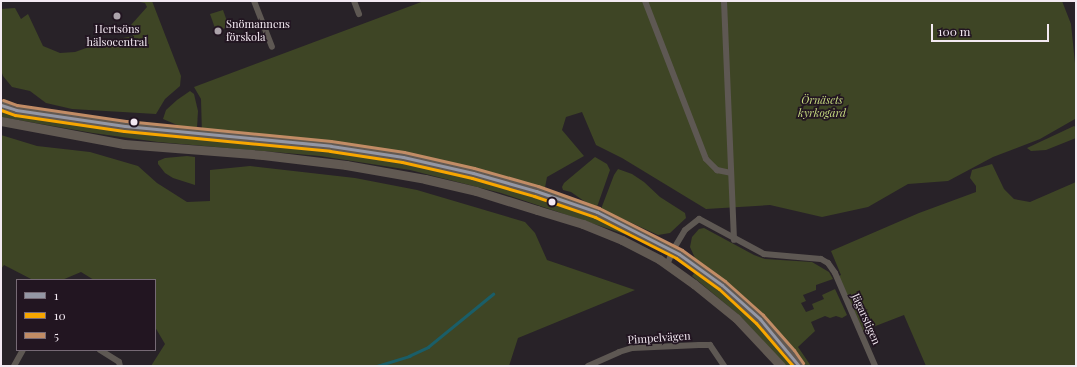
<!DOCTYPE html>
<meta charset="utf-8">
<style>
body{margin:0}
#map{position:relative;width:1077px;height:367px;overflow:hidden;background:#282228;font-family:"Playfair Display",serif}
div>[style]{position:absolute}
.green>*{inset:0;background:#3e4525}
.stream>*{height:2.5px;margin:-1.25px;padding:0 1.25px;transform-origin:1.25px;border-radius:1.25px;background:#1a5e68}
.street>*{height:6px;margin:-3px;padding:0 3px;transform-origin:3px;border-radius:3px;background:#5e5853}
.secondary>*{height:9px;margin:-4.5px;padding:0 4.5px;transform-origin:4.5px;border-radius:4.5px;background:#615952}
.bus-1>*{height:3px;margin:-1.5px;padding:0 1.5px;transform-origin:1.5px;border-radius:1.5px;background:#9497a4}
.bus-2>*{height:3px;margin:-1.5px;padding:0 1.5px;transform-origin:1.5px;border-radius:1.5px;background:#f7a600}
.bus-3>*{height:3px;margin:-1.5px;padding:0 1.5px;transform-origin:1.5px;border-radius:1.5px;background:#c18c65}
.dots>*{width:11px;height:11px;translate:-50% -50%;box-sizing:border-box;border:2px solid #221521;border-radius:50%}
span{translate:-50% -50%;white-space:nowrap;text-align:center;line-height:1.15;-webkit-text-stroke:3.5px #221521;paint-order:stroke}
.poi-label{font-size:11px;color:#f3e9f2}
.left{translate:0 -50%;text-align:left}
.park-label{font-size:11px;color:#c7dc80;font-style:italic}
.street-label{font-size:11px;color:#f3e9f2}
.frame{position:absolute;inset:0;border:2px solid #f3e9f2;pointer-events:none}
.legend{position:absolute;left:16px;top:279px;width:140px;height:72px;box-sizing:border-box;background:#221521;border:1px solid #766a75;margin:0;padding:5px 7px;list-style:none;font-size:12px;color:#f3e9f2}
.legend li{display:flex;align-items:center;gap:8px;height:20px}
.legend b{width:20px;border:1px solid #766a75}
.scale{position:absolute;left:931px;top:24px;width:118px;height:18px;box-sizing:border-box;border:2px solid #f3e9f2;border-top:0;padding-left:5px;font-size:12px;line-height:14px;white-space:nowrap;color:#f3e9f2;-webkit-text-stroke:3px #221521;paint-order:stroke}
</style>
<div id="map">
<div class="green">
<i style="clip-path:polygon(135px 1px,152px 1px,181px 76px,180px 86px,165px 99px,156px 114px,72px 109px,46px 103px,30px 91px,12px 87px,3px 76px,1px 70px,1px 9px,15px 8px,21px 19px,28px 14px,43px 46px,60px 53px,75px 52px,103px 42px,133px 36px,131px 25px,147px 7px,145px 3px)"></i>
<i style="clip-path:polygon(424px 1px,1062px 1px,1071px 24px,1076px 73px,1075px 119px,1040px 139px,993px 157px,948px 181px,908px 184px,868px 207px,822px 217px,770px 205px,706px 209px,622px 158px,596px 145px,582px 112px,566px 117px,562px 130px,584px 156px,547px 177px,544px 193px,394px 156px,202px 135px,201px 99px,194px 87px)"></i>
<i style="clip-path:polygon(223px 10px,229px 27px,216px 31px,210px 14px)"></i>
<i style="clip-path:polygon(190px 91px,194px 94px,198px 111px,197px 128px,182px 127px,163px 119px,166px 110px,177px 100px)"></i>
<i style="clip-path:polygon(1px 108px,29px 117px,116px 130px,178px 138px,264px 144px,320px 149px,412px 164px,503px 187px,551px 202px,630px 232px,630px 236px,501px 193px,410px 170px,320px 156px,158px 142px,93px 133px,1px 117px)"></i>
<i style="clip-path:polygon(1074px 126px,1076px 127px,1076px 138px,1046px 150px,1031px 151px,1027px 148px)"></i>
<i style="clip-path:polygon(1px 135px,37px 146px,90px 152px,138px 166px,157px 183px,187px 202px,210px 201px,210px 170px,250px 166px,355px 178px,417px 190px,525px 222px,535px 233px,547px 260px,635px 290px,518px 338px,509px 366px,151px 366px,165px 344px,155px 327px,155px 280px,94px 280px,81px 272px,62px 280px,33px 280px,4px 265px,1px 269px)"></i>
<i style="clip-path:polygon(187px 156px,195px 157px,195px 185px,173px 178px,165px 173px,158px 164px,158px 161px,165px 158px)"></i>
<i style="clip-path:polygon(595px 157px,607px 164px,610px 170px,597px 207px,584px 201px,571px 192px,563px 190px,562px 187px,564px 183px)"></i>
<i style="clip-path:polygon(992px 164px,1004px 189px,1014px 199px,1030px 202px,1076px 182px,1076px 366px,926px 366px,904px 315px,860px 332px,837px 277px,841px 275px,831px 251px,919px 213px,976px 192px,976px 186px,970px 178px,972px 170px)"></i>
<i style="clip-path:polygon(618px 169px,632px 174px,644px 182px,660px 197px,685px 213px,686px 218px,670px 233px,658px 235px,601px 209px,614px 175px)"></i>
<i style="clip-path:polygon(704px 228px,754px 255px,765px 259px,812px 262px,829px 272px,833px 279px,816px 285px,816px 290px,803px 295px,806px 301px,801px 303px,806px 312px,814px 309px,812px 304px,824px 299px,822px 295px,835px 289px,847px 315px,842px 318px,836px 316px,830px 318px,825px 316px,811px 322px,815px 331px,798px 347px,811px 366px,806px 366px,776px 328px,747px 299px,695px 258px,690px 247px,692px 237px,699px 229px)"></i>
<i style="clip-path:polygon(696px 271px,717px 287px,743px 309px,771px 337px,794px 366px,786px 366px,739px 315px,692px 276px)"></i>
</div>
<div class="stream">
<i style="left:377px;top:366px;width:34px;rotate:-17deg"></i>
<i style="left:409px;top:356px;width:21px;rotate:-25deg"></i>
<i style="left:428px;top:347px;width:84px;rotate:-39.2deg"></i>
</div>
<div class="street">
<i style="left:254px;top:1px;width:49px;rotate:68.6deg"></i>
<i style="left:354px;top:1px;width:14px;rotate:69deg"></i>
<i style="left:645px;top:1px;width:169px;rotate:68.9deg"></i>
<i style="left:706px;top:159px;width:16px;rotate:45deg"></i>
<i style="left:717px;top:170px;width:14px;rotate:12deg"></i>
<i style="left:724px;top:1px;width:239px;rotate:87.6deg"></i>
<i style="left:667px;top:265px;width:16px;rotate:-68deg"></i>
<i style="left:673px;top:250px;width:23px;rotate:-59deg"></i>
<i style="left:685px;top:230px;width:18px;rotate:-38deg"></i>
<i style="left:699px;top:219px;width:74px;rotate:28.3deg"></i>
<i style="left:764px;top:254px;width:57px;rotate:5deg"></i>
<i style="left:821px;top:259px;width:8px;rotate:30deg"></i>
<i style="left:828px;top:263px;width:12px;rotate:55deg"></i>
<i style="left:835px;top:273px;width:101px;rotate:66.7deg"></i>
<i style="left:100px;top:350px;width:22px;rotate:32deg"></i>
<i style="left:119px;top:362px;width:4px;rotate:76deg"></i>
<i style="left:14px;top:366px;width:18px;rotate:-61deg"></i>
<i style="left:588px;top:366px;width:34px;rotate:-24deg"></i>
<i style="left:619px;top:352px;width:14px;rotate:-17deg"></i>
<i style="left:632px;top:348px;width:67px;rotate:-2.6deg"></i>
<i style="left:699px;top:345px;width:11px"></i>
<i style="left:710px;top:345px;width:25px;rotate:56deg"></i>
</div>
<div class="secondary">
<i style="left:1px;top:105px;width:16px;rotate:18deg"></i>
<i style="left:16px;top:110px;width:18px;rotate:9deg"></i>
<i style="left:34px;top:113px;width:92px;rotate:8.1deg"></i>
<i style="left:125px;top:126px;width:207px;rotate:5.5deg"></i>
<i style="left:331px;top:146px;width:73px;rotate:8.7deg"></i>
<i style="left:403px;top:157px;width:72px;rotate:12.9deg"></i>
<i style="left:473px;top:173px;width:66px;rotate:15.9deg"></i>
<i style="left:536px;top:191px;width:65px;rotate:19deg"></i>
<i style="left:597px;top:212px;width:37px;rotate:26deg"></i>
<i style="left:630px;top:228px;width:55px;rotate:28deg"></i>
<i style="left:679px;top:254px;width:53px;rotate:35.8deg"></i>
<i style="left:722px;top:285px;width:51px;rotate:41.8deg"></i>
<i style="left:760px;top:319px;width:45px;rotate:48.6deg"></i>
<i style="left:790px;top:353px;width:16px;rotate:55deg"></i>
<i style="left:1px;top:121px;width:125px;rotate:10.6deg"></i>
<i style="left:124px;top:144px;width:139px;rotate:4.5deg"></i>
<i style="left:263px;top:155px;width:84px;rotate:6.9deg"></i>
<i style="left:346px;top:165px;width:80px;rotate:10deg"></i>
<i style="left:425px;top:179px;width:52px;rotate:13.2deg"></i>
<i style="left:476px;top:191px;width:64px;rotate:17.3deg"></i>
<i style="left:537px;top:210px;width:48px;rotate:16.9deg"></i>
<i style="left:583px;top:224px;width:42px;rotate:22.3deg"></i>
<i style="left:622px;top:240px;width:42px;rotate:27.2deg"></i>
<i style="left:659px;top:259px;width:43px;rotate:35.5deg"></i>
<i style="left:694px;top:284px;width:54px;rotate:39deg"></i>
<i style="left:736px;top:318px;width:66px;rotate:46.8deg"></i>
</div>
<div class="bus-1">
<i style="left:1px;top:105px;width:16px;rotate:18deg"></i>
<i style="left:16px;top:110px;width:110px;rotate:8.4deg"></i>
<i style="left:125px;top:126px;width:207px;rotate:5.5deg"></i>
<i style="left:331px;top:146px;width:73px;rotate:8.7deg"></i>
<i style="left:403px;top:157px;width:72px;rotate:12.9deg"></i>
<i style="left:473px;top:173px;width:66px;rotate:15.9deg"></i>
<i style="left:536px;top:191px;width:65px;rotate:19deg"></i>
<i style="left:597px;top:212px;width:92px;rotate:27.1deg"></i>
<i style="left:679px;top:254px;width:53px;rotate:35.8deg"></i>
<i style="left:722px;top:285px;width:51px;rotate:41.8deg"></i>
<i style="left:760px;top:319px;width:61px;rotate:50.3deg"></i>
</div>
<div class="bus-2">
<i style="left:1px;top:110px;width:15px;rotate:20deg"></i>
<i style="left:15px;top:115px;width:110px;rotate:8.4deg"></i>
<i style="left:124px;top:131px;width:207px;rotate:5.5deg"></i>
<i style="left:330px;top:151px;width:73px;rotate:8.7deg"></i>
<i style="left:402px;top:162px;width:72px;rotate:12.9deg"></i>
<i style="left:472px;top:178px;width:65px;rotate:16.2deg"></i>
<i style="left:534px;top:196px;width:65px;rotate:19deg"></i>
<i style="left:595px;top:217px;width:91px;rotate:26.8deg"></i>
<i style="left:676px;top:258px;width:53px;rotate:35.8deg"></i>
<i style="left:719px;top:289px;width:50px;rotate:42.6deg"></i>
<i style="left:756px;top:323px;width:57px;rotate:49.3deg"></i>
</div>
<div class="bus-3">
<i style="left:3px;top:100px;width:15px;rotate:20deg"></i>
<i style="left:17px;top:105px;width:110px;rotate:8.4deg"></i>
<i style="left:126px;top:121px;width:206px;rotate:5.6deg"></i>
<i style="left:331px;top:141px;width:74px;rotate:8.6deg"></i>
<i style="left:404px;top:152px;width:72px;rotate:12.9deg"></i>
<i style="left:474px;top:168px;width:66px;rotate:15.7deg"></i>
<i style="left:538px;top:186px;width:65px;rotate:19.8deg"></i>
<i style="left:599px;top:208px;width:93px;rotate:26.8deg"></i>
<i style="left:682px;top:250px;width:53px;rotate:35.8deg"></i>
<i style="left:725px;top:281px;width:51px;rotate:41.8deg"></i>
<i style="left:763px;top:315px;width:47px;rotate:48.5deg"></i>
<i style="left:794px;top:350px;width:16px;rotate:55deg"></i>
</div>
<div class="dots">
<i style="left:117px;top:16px;background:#aca3ab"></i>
<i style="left:218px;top:31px;background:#aca3ab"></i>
<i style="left:134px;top:122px;background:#f3e9f2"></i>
<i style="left:552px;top:202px;background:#f3e9f2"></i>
</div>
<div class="poi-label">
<span class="left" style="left:226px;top:31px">Snömannens<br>förskola</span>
<span style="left:117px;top:36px">Hertsöns<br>hälsocentral</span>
</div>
<div class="park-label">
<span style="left:822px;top:107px">Örnäsets<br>kyrkogård</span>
</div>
<div class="street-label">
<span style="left:866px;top:319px;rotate:66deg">Jägarstigen</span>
<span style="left:659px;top:338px;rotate:-4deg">Pimpelvägen</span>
</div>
<div class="frame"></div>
<ul class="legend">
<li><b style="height:5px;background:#9497a4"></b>1</li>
<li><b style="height:5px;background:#f7a600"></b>10</li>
<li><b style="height:5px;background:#c18c65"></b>5</li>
</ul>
<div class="scale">100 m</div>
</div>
